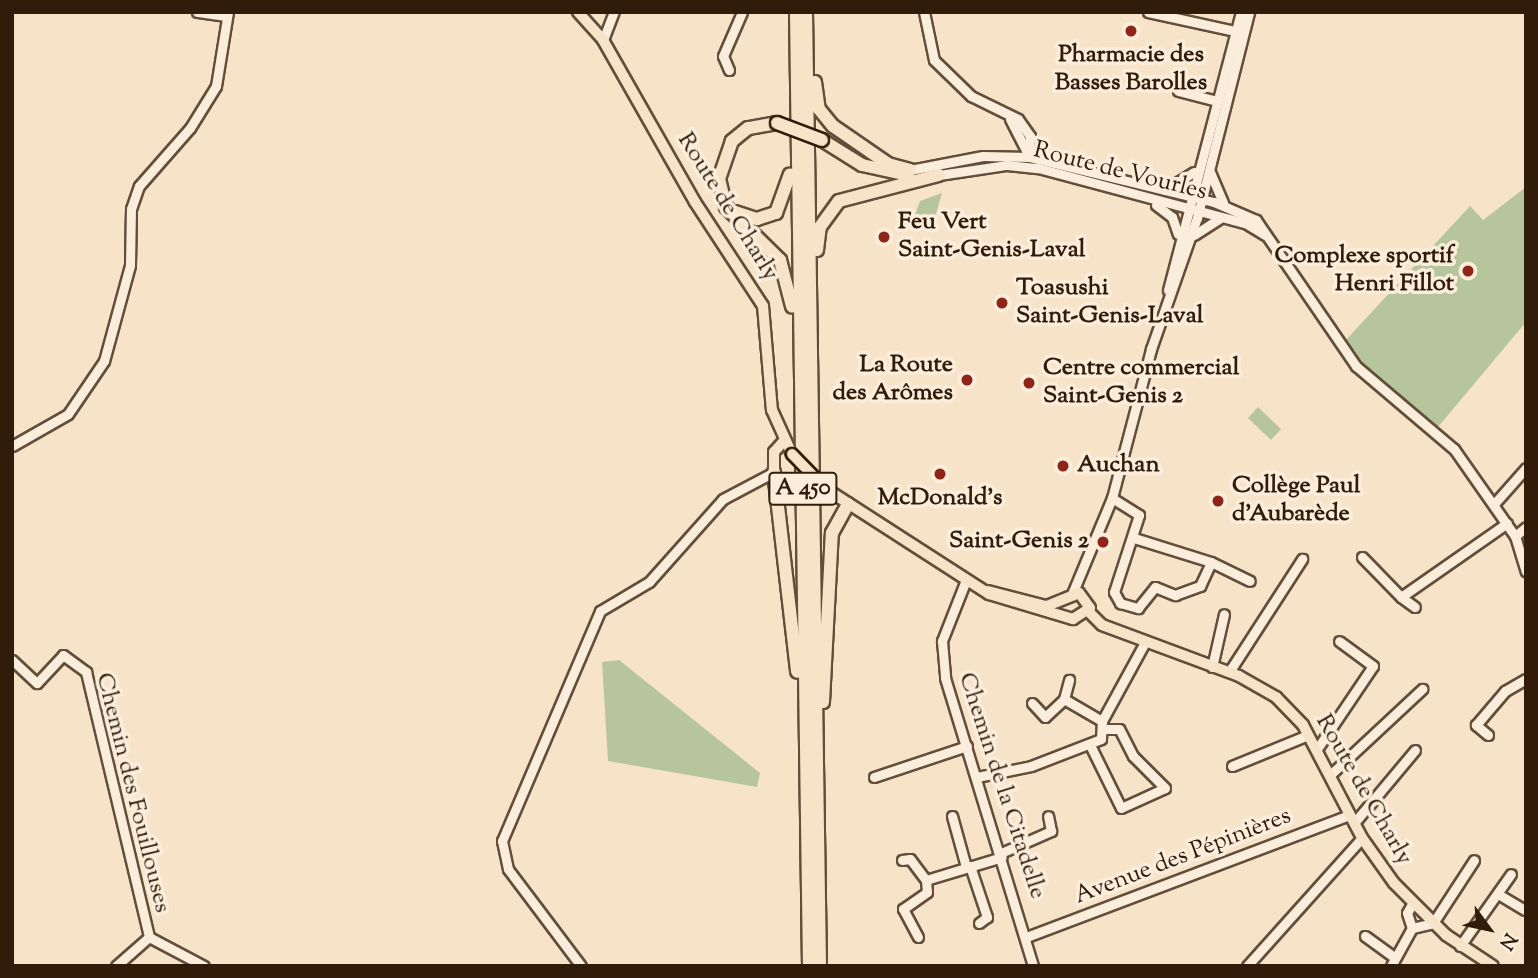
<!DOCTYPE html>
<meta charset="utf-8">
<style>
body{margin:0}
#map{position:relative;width:1538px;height:978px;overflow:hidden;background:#f7e4c8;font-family:"Sorts Mill Goudy",serif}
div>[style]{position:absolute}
.green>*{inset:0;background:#b6c59b}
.roads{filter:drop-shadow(2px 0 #624e3a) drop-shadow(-2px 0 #624e3a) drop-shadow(0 2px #624e3a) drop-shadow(0 -2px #624e3a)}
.minor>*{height:9px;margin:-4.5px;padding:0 4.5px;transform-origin:4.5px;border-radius:4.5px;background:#faeddb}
.major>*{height:10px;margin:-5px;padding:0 5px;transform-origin:5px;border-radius:5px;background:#f7e4c8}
.highway>*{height:12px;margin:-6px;padding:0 6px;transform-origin:6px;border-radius:6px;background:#f7e4c8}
.bridges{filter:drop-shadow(2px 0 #311c0a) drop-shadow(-2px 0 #311c0a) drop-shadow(0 2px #311c0a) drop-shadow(0 -2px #311c0a)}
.major-bridge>*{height:10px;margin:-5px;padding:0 5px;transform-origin:5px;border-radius:5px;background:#f7e4c8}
.highway-bridge>*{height:12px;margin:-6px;padding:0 6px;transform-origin:6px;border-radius:6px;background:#f7e4c8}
.dots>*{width:19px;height:19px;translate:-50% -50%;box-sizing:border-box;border:4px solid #faeddb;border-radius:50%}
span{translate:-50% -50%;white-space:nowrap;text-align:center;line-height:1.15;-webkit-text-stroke:7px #faeddb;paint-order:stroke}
.shield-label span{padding:2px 5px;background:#faeddb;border:2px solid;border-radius:5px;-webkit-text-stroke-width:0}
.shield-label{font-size:23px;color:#311c0a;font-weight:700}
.poi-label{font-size:24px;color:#311c0a;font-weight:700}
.left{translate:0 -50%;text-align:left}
.right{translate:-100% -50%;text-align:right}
.street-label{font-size:24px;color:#311c0a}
.frame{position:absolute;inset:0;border:14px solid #311c0a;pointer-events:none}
.north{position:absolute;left:1454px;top:894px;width:70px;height:70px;-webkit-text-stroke:5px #faeddb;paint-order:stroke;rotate:123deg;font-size:19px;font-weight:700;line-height:28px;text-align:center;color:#311c0a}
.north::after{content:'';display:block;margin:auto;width:24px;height:32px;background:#311c0a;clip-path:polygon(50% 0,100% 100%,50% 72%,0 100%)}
</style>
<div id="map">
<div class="green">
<i style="clip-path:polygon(1526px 187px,1526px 322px,1438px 427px,1374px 376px,1345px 341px,1470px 206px,1483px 220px)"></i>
<i style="clip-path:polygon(942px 193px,932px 228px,912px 223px,920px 201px)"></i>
<i style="clip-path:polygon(1258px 407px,1281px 429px,1271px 440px,1248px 418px)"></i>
<i style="clip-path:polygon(619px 660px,760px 773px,757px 787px,608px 761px,602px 662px)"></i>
</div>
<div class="roads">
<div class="minor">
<i style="left:197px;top:12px;width:30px;rotate:8deg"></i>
<i style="left:924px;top:12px;width:49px;rotate:78.2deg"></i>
<i style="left:934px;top:60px;width:52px;rotate:44.2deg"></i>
<i style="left:971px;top:96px;width:52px;rotate:26.1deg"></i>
<i style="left:1018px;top:119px;width:21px;rotate:55deg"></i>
<i style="left:1030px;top:136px;width:21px;rotate:93deg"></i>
<i style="left:1148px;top:12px;width:93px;rotate:12.4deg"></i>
<i style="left:603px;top:40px;width:30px;rotate:-69deg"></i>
<i style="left:729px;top:70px;width:15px;rotate:-113deg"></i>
<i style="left:723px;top:56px;width:48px;rotate:-66.6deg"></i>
<i style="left:1178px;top:91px;width:40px;rotate:14.4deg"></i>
<i style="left:1010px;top:119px;width:42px;rotate:62.8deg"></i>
<i style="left:910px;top:170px;width:74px;rotate:-10.9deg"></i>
<i style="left:983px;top:156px;width:46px;rotate:1.2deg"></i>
<i style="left:1029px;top:157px;width:190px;rotate:13.7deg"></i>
<i style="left:1214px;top:202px;width:46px;rotate:23.2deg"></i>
<i style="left:1256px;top:220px;width:177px;rotate:55.6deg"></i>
<i style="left:1356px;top:366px;width:128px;rotate:40.3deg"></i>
<i style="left:1454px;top:449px;width:106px;rotate:55deg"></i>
<i style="left:1515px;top:536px;width:37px;rotate:73deg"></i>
<i style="left:1210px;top:172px;width:34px;rotate:67deg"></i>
<i style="left:939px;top:175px;width:69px;rotate:-8.4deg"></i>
<i style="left:1007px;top:165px;width:31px;rotate:6deg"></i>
<i style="left:1038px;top:168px;width:214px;rotate:14.9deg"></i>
<i style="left:1245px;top:223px;width:23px;rotate:31deg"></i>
<i style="left:1165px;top:190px;width:34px;rotate:-32deg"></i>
<i style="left:1156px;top:205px;width:20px;rotate:37deg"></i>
<i style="left:1172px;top:217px;width:18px;rotate:71deg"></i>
<i style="left:1194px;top:235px;width:31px;rotate:-33deg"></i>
<i style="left:1168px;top:290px;width:287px;rotate:-75.3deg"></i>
<i style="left:12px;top:446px;width:64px;rotate:-29.7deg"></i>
<i style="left:68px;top:414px;width:64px;rotate:-55.8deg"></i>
<i style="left:104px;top:361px;width:99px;rotate:-74.8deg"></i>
<i style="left:130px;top:265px;width:56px;rotate:-89deg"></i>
<i style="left:131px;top:209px;width:24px;rotate:-71deg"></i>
<i style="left:139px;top:186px;width:77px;rotate:-48.7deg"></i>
<i style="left:190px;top:128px;width:49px;rotate:-58.2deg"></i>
<i style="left:216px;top:86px;width:75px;rotate:-80.8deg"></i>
<i style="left:1112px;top:498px;width:32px;rotate:32deg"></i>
<i style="left:1139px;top:515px;width:81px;rotate:108deg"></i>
<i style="left:1114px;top:592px;width:13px;rotate:61deg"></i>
<i style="left:1120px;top:603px;width:19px;rotate:16deg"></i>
<i style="left:1138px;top:608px;width:27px;rotate:-51deg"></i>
<i style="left:1155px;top:587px;width:22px;rotate:22deg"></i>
<i style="left:1175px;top:595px;width:27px;rotate:-20deg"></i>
<i style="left:1200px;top:586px;width:26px;rotate:-65deg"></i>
<i style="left:1211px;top:562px;width:81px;rotate:-162.7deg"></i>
<i style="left:1494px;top:504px;width:48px;rotate:-48.4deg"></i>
<i style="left:1515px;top:536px;width:14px;rotate:-39deg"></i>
<i style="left:1362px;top:557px;width:56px;rotate:45.7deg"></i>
<i style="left:1401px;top:597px;width:129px;rotate:-34.9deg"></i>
<i style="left:1211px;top:562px;width:43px;rotate:26deg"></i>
<i style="left:966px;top:580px;width:66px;rotate:111.5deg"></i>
<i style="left:942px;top:641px;width:37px;rotate:85deg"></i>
<i style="left:945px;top:678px;width:301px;rotate:73deg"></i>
<i style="left:1072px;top:594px;width:104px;rotate:-67.4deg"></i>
<i style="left:1112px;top:498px;width:154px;rotate:-75.3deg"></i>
<i style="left:1151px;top:349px;width:139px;rotate:-70.7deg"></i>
<i style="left:1197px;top:218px;width:212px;rotate:-75.8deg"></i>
<i style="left:1401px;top:597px;width:17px;rotate:36deg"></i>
<i style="left:12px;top:660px;width:34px;rotate:43deg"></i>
<i style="left:37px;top:683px;width:38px;rotate:-47deg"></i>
<i style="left:63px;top:655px;width:29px;rotate:36deg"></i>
<i style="left:86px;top:672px;width:272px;rotate:76.6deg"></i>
<i style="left:1212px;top:667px;width:54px;rotate:-77.2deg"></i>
<i style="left:1229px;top:672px;width:135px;rotate:-57.1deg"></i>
<i style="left:1064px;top:699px;width:44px;rotate:30.1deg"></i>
<i style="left:1032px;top:703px;width:19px;rotate:47deg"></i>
<i style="left:1045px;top:717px;width:26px;rotate:-43deg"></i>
<i style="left:1064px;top:699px;width:20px;rotate:-75deg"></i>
<i style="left:1488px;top:735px;width:16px;rotate:-140deg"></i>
<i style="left:1476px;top:725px;width:45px;rotate:-49.5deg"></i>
<i style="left:1505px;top:691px;width:24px;rotate:-30deg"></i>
<i style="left:1090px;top:745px;width:70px;rotate:63.8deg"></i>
<i style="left:1121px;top:808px;width:48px;rotate:-24.4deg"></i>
<i style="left:1165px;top:788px;width:45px;rotate:-135deg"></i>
<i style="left:1133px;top:756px;width:30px;rotate:-117deg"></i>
<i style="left:1119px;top:729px;width:15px;rotate:180deg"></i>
<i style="left:1317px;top:749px;width:100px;rotate:-56deg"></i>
<i style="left:1373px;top:666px;width:42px;rotate:-143.7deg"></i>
<i style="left:1232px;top:766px;width:82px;rotate:-22.2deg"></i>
<i style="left:1331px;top:774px;width:125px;rotate:-43deg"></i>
<i style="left:874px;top:777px;width:98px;rotate:-18.4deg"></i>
<i style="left:977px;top:777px;width:55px;rotate:-11.5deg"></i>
<i style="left:1031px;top:766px;width:75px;rotate:-21.1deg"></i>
<i style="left:1101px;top:739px;width:18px;rotate:-87deg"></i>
<i style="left:1102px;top:721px;width:90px;rotate:-61.4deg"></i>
<i style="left:952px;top:816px;width:53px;rotate:74.6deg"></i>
<i style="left:1354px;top:823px;width:95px;rotate:-50.1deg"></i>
<i style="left:1001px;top:853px;width:55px;rotate:-23.7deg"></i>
<i style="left:1051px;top:831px;width:15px;rotate:-101deg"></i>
<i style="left:902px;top:860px;width:8px;rotate:-7deg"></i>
<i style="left:910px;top:859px;width:26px;rotate:53deg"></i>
<i style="left:926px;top:880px;width:79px;rotate:-16.8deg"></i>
<i style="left:970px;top:866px;width:54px;rotate:71.6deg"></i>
<i style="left:987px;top:917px;width:10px;rotate:143deg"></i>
<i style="left:1498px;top:894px;width:31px;rotate:31deg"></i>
<i style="left:1412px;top:904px;width:10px;rotate:119deg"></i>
<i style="left:1407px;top:913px;width:16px;rotate:72deg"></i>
<i style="left:1412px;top:928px;width:22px;rotate:-13deg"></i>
<i style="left:1433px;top:923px;width:75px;rotate:-56.9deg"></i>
<i style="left:1029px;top:936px;width:343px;rotate:-20.7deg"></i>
<i style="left:1365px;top:936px;width:37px;rotate:36deg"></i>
<i style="left:149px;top:937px;width:62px;rotate:27.8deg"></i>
<i style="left:918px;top:937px;width:32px;rotate:-118deg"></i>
<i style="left:903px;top:909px;width:29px;rotate:-35deg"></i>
<i style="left:927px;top:892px;width:12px;rotate:-95deg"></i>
<i style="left:1460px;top:946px;width:88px;rotate:-54.7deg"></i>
<i style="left:116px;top:966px;width:44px;rotate:-41.3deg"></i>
<i style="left:581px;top:966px;width:121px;rotate:-127deg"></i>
<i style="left:508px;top:869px;width:29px;rotate:-102deg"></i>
<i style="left:502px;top:841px;width:250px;rotate:-66.9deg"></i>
<i style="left:600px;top:611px;width:57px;rotate:-30.6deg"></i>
<i style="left:649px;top:582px;width:111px;rotate:-48.3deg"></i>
<i style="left:723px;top:499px;width:58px;rotate:-27.9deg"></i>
<i style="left:1247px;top:966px;width:172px;rotate:-48.1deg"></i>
<i style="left:1391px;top:966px;width:43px;rotate:-61.1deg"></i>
</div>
<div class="major">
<i style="left:578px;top:12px;width:38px;rotate:48deg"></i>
<i style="left:603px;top:40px;width:186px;rotate:60.4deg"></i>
<i style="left:695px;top:202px;width:124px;rotate:56.8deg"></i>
<i style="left:763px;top:306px;width:104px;rotate:85.1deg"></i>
<i style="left:772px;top:410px;width:48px;rotate:65.6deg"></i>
<i style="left:774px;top:472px;width:20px;rotate:-90deg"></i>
<i style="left:774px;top:452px;width:15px;rotate:-48deg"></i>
<i style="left:826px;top:489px;width:194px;rotate:32.8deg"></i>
<i style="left:989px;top:594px;width:88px;rotate:16.6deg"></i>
<i style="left:1073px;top:619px;width:20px;rotate:-33deg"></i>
<i style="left:1090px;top:608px;width:19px;rotate:-126deg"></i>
<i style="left:1079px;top:593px;width:35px;rotate:158deg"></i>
<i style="left:1046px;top:606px;width:60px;rotate:-165.5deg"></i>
<i style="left:1089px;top:612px;width:18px;rotate:45deg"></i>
<i style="left:1102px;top:625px;width:146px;rotate:20.4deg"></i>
<i style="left:1239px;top:676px;width:43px;rotate:29.6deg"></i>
<i style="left:1276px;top:697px;width:39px;rotate:46deg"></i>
<i style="left:1303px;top:725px;width:127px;rotate:62.4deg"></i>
<i style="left:1362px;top:838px;width:55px;rotate:54.6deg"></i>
<i style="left:1394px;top:883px;width:74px;rotate:45deg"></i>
<i style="left:1446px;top:935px;width:56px;rotate:33.4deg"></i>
</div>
<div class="highway">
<i style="left:796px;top:12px;width:954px;rotate:89.22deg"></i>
<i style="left:806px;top:12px;width:954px;rotate:89.16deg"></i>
<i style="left:815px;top:82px;width:27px;rotate:82deg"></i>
<i style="left:819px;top:109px;width:22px;rotate:51deg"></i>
<i style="left:833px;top:126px;width:67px;rotate:34.6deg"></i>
<i style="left:888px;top:164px;width:23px;rotate:15deg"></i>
<i style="left:777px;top:123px;width:29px;rotate:170deg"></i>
<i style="left:748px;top:128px;width:21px;rotate:141deg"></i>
<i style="left:732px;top:141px;width:40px;rotate:108.9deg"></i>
<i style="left:719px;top:179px;width:29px;rotate:76deg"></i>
<i style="left:726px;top:207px;width:76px;rotate:44.5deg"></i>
<i style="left:780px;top:260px;width:48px;rotate:75.4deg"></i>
<i style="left:822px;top:140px;width:47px;rotate:32deg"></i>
<i style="left:862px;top:165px;width:47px;rotate:12.3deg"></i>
<i style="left:735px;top:212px;width:23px;rotate:18deg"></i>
<i style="left:757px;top:219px;width:20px;rotate:-18deg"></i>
<i style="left:776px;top:213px;width:41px;rotate:-70.3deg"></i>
<i style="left:817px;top:250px;width:23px;rotate:-83deg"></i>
<i style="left:820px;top:227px;width:32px;rotate:-54deg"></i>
<i style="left:839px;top:201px;width:103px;rotate:-14.6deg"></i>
<i style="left:774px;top:472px;width:201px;rotate:83.4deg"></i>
<i style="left:823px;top:702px;width:169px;rotate:-87deg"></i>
<i style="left:832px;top:533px;width:33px;rotate:-61deg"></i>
</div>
</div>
<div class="bridges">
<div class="major-bridge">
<i style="left:792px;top:454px;width:49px;rotate:45.8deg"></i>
</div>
<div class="highway-bridge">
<i style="left:777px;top:123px;width:48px;rotate:20.7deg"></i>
</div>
</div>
<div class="dots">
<i style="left:1131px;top:31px;background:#8f2418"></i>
<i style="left:884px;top:237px;background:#8f2418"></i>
<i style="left:1468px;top:271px;background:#8f2418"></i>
<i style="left:1002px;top:303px;background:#8f2418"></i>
<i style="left:967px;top:380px;background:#8f2418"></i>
<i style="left:1029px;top:383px;background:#8f2418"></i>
<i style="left:1063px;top:466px;background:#8f2418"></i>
<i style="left:940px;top:474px;background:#8f2418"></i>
<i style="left:1218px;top:501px;background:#8f2418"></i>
<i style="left:1103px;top:542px;background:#8f2418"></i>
</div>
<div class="shield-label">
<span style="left:803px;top:489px">A 450</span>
</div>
<div class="poi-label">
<span style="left:1131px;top:70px">Pharmacie des<br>Basses Barolles</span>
<span class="left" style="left:898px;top:237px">Feu Vert<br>Saint-Genis-Laval</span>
<span class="right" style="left:1454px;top:271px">Complexe sportif<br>Henri Fillot</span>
<span class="left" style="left:1016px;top:303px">Toasushi<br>Saint-Genis-Laval</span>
<span class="right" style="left:953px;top:380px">La Route<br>des Arômes</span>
<span class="left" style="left:1043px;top:383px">Centre commercial<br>Saint-Genis 2</span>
<span class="left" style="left:1077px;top:466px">Auchan</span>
<span class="left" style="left:1232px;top:501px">Collège Paul<br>d'Aubarède</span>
<span style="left:940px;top:499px">McDonald's</span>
<span class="right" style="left:1089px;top:542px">Saint-Genis 2</span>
</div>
<div class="street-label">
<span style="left:1120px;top:172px;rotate:14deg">Route de Vourles</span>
<span style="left:727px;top:207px;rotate:58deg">Route de Charly</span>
<span style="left:1001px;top:786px;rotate:72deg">Chemin de la Citadelle</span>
<span style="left:1363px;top:790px;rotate:60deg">Route de Charly</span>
<span style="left:132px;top:793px;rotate:76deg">Chemin des Fouillouses</span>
<span style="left:1183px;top:857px;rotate:-21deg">Avenue des Pépinières</span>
</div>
<div class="frame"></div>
<div class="north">N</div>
</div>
